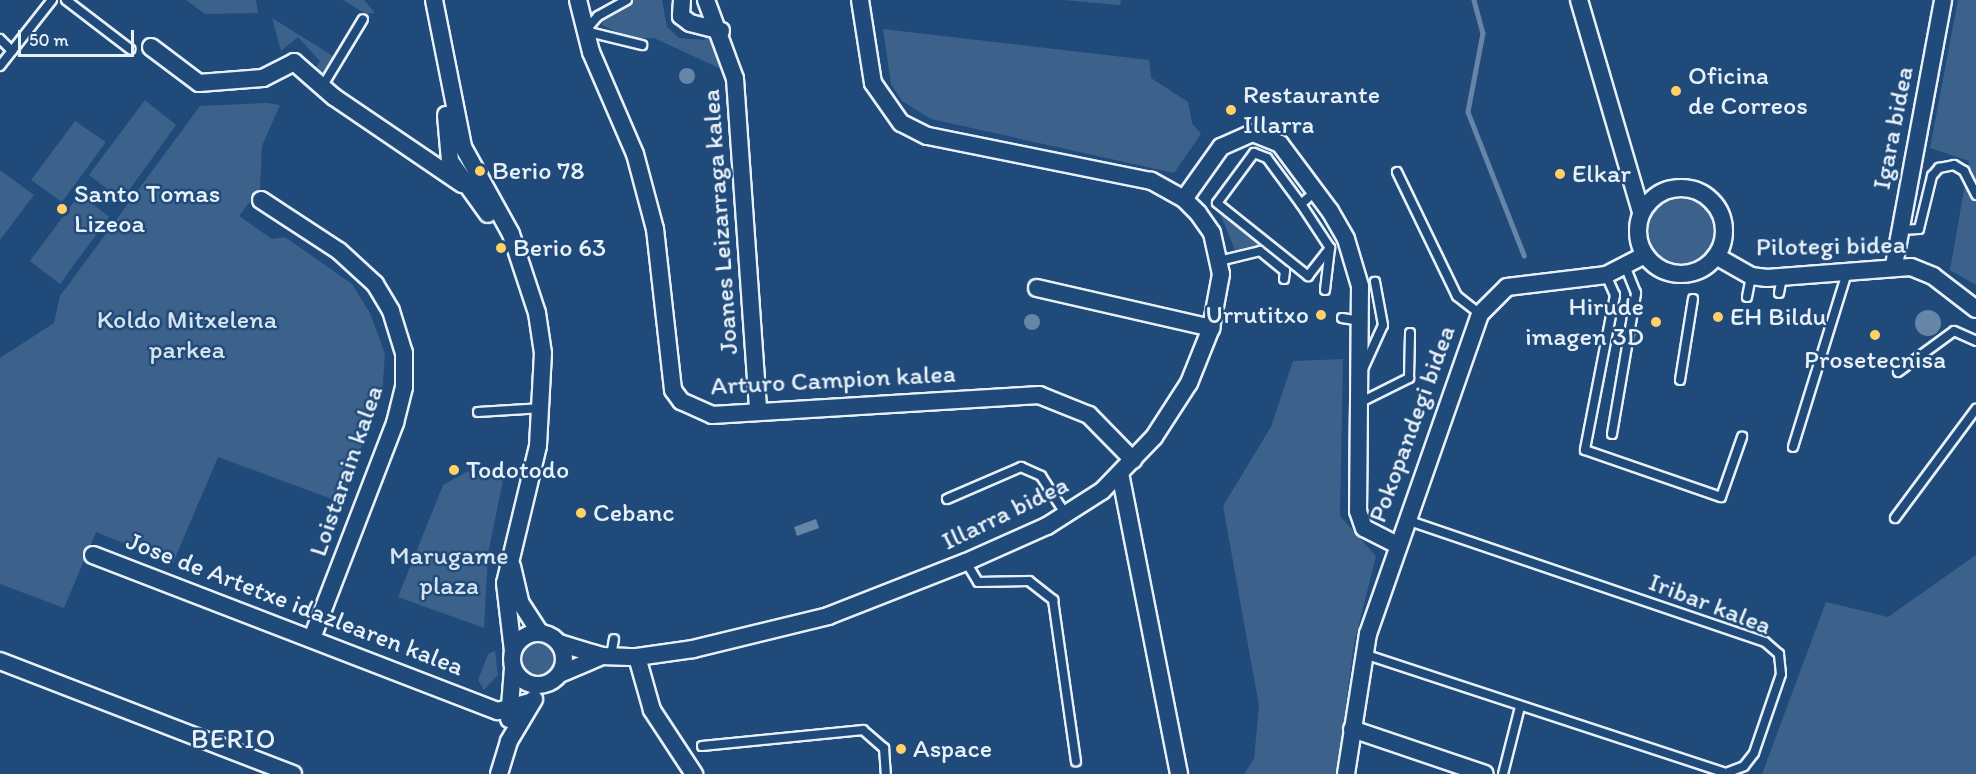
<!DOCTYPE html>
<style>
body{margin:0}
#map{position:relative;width:1976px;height:774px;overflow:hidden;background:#1f4a7a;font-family:Itim,sans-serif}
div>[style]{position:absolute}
.green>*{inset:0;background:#3c628c}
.round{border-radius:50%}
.water>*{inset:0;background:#6685a7}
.stream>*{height:4.5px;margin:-2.25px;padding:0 2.25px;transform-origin:2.25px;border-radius:2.25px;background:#6685a7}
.roads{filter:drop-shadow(2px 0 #e8f1f8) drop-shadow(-2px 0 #e8f1f8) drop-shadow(0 2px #e8f1f8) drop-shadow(0 -2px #e8f1f8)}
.lane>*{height:8px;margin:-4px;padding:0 4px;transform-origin:4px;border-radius:4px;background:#1f4a7a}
.street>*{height:16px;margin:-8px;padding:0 8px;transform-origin:8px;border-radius:8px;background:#1f4a7a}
.street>.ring{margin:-8px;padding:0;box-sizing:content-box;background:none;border:16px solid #1f4a7a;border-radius:50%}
.dots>*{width:16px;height:16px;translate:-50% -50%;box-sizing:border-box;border:3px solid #1f4a7a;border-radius:50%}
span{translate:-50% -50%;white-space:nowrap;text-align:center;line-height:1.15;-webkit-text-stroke:5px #1f4a7a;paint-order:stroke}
.poi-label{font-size:26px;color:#e8f1f8}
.left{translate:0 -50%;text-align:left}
.right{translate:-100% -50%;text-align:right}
.street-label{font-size:26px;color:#e8f1f8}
.park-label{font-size:26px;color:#d7e3ed}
.neighbourhood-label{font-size:27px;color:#e8f1f8;letter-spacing:1.5px}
.scale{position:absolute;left:18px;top:30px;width:116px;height:27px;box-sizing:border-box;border:3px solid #e8f1f8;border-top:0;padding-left:8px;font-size:18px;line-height:21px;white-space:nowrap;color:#e8f1f8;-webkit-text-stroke:4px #1f4a7a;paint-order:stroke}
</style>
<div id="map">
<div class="green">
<i style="clip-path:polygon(186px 0,256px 0,258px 13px,205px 14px)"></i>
<i style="clip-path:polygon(343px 0,364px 0,375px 13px,366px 14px)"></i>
<i style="clip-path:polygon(633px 0,662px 0,667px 27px,679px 38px,705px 40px,703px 30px,711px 31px,728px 72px,654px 38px,629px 38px,602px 25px,603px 16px)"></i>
<i style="clip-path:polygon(1062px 0,1121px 0,1120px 5px)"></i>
<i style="clip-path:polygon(1958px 0,1976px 0,1976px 285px,1950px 270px,1969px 161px,1930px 148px)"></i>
<i style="clip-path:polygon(272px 18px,333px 56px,321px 75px,315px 69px,320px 61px,298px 37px,281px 51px)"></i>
<i style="clip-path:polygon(883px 29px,1149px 60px,1151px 78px,1188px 102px,1192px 123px,1201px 134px,1174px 173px,931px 119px,902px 101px,891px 84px)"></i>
<i style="clip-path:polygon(145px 100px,176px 125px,122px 200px,89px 175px)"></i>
<i style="clip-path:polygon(267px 103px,280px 105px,262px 146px,260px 189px,239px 216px,272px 239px,285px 237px,352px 284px,370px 313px,385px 354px,382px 394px,340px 502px,218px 457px,173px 563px,96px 532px,64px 608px,0 584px,0 358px,54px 323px,60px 296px,200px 106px)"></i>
<i style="clip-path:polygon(75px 121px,106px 142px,62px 202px,31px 180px)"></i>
<i style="clip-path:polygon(0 170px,34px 195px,0 240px)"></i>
<i style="clip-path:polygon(80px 194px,109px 217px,60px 284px,30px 261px)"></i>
<i class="round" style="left:1645px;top:196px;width:72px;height:72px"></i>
<i style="clip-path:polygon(1219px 211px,1261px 245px,1235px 250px)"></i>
<i style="clip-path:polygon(1343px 359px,1340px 516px,1376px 556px,1354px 644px,1337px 774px,1244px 774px,1254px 759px,1259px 706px,1223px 506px,1271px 427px,1293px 361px)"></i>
<i style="clip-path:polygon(505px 470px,488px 554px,484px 628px,398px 597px,443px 485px,466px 472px)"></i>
<i style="clip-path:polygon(1976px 555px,1976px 774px,1762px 774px,1826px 602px,1888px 617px)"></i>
<i class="round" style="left:520px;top:642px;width:36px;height:36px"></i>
<i style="clip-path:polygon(495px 651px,498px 675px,484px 690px,478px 680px,488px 654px)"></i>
</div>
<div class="water">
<i class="round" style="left:679px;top:68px;width:16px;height:16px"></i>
<i class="round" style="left:1915px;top:310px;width:26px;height:26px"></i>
<i class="round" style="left:1024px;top:314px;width:16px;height:16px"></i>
<i style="clip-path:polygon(816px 519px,819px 528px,797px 536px,794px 527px)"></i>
</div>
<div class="stream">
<i style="left:1474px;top:0;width:34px;rotate:75deg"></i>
<i style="left:1483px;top:33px;width:80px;rotate:100.8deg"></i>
<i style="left:1468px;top:112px;width:154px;rotate:68.6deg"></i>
</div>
<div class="roads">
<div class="lane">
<i style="left:66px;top:0;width:81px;rotate:37.4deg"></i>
<i style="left:585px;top:31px;width:59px;rotate:13.8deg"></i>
<i style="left:585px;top:31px;width:20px;rotate:-49deg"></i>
<i style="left:598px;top:16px;width:33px;rotate:-29deg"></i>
<i style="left:0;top:39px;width:17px;rotate:45deg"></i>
<i style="left:0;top:66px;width:84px;rotate:-51.8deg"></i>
<i style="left:322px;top:87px;width:79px;rotate:-58.9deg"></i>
<i style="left:1397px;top:172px;width:138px;rotate:64.2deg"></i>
<i style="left:1457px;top:296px;width:29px;rotate:38deg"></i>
<i style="left:1301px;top:204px;width:57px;rotate:-126.5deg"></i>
<i style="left:1267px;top:158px;width:14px;rotate:-159deg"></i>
<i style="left:1254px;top:153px;width:62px;rotate:126.5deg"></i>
<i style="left:1217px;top:203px;width:117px;rotate:38.7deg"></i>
<i style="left:1308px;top:276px;width:36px;rotate:-52deg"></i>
<i style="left:1330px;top:248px;width:53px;rotate:-123.4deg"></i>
<i style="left:1301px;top:204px;width:20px;rotate:-41deg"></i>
<i style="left:1900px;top:230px;width:19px;rotate:-3deg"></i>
<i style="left:1919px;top:229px;width:55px;rotate:-76.2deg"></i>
<i style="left:1932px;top:176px;width:11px;rotate:-49deg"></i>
<i style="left:1939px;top:168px;width:15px;rotate:-11deg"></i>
<i style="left:1954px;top:165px;width:12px;rotate:31deg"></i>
<i style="left:1964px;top:171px;width:27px;rotate:63deg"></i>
<i style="left:1219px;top:261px;width:42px;rotate:-13.7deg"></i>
<i style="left:1260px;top:251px;width:32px;rotate:39deg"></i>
<i style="left:1285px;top:271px;width:8px;rotate:97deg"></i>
<i style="left:1606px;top:275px;width:22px;rotate:66deg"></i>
<i style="left:1615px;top:295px;width:158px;rotate:101deg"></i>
<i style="left:1585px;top:450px;width:144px;rotate:19.1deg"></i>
<i style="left:1721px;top:497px;width:64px;rotate:-70.7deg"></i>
<i style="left:1325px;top:290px;width:42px;rotate:-83.2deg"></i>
<i style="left:1779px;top:293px;width:16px;rotate:-79deg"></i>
<i style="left:1747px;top:297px;width:21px;rotate:-79deg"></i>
<i style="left:1342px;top:318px;width:19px;rotate:9deg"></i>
<i style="left:1363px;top:369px;width:48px;rotate:-65.6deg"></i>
<i style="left:1383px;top:325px;width:44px;rotate:-100.5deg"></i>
<i style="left:1898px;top:372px;width:69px;rotate:-36.2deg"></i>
<i style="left:1954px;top:331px;width:24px;rotate:24deg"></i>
<i style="left:1680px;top:380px;width:82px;rotate:-80.9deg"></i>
<i style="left:1361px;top:402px;width:54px;rotate:-26.6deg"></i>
<i style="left:1409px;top:378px;width:45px;rotate:-88.7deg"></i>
<i style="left:478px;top:412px;width:65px;rotate:-3.5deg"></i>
<i style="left:1612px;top:434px;width:143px;rotate:-80.3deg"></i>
<i style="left:1636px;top:293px;width:32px;rotate:-112deg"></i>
<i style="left:1793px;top:447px;width:182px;rotate:-72.8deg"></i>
<i style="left:947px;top:499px;width:81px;rotate:-23.4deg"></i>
<i style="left:1021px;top:467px;width:22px;rotate:24deg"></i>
<i style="left:1041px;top:476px;width:46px;rotate:57.3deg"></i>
<i style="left:1895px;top:518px;width:136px;rotate:-53.4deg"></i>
<i style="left:966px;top:562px;width:23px;rotate:59deg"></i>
<i style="left:978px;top:582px;width:51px;rotate:-1.1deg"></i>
<i style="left:1029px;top:581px;width:31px;rotate:38deg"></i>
<i style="left:1053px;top:600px;width:163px;rotate:81.9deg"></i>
<i style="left:1364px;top:654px;width:381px;rotate:18.2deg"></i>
<i style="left:1726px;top:773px;width:19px;rotate:-21deg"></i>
<i style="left:1744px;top:766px;width:16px;rotate:-52deg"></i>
<i style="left:1754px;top:753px;width:83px;rotate:-71.1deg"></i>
<i style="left:1781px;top:674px;width:20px;rotate:-96deg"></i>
<i style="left:1779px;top:654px;width:18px;rotate:-139deg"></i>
<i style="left:1765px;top:642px;width:379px;rotate:-161.2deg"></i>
<i style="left:611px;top:656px;width:17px;rotate:-80deg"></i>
<i style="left:702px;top:746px;width:162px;rotate:-5.7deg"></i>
<i style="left:863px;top:730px;width:28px;rotate:41deg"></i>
<i style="left:884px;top:748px;width:26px;rotate:86deg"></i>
<i style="left:1503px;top:774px;width:69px;rotate:-75.8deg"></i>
</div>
<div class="street">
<i style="left:434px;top:0;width:150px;rotate:78.8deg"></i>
<i style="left:463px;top:147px;width:99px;rotate:61.1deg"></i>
<i style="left:511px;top:234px;width:83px;rotate:71.8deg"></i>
<i style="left:537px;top:313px;width:40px;rotate:81.5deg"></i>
<i style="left:543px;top:353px;width:93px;rotate:93.1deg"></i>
<i style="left:538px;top:446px;width:141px;rotate:103.5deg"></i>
<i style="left:505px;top:583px;width:68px;rotate:83.3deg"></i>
<i style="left:578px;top:0;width:54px;rotate:76deg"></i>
<i style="left:591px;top:52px;width:111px;rotate:66.7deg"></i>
<i style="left:635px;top:154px;width:78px;rotate:75.1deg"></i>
<i style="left:655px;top:229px;width:162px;rotate:83.6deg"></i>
<i style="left:673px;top:390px;width:14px;rotate:54deg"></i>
<i style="left:681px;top:401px;width:34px;rotate:24deg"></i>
<i style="left:712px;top:415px;width:328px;rotate:-3.5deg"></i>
<i style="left:1039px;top:395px;width:54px;rotate:21.8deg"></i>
<i style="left:1089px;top:415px;width:63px;rotate:45.6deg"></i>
<i style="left:682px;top:0;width:16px;rotate:94deg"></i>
<i style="left:681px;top:16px;width:11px;rotate:38deg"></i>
<i style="left:690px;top:23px;width:32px;rotate:14deg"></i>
<i style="left:706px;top:0;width:84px;rotate:69.8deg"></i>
<i style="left:735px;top:79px;width:333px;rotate:86deg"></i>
<i style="left:1579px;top:0;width:221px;rotate:73.7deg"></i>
<i style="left:151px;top:47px;width:60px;rotate:36.9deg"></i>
<i style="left:199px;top:83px;width:64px;rotate:-4.5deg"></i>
<i style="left:263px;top:78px;width:35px;rotate:-27deg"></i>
<i style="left:294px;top:62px;width:53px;rotate:41.2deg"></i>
<i style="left:334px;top:97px;width:155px;rotate:34.2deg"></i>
<i style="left:446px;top:115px;width:46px;rotate:85deg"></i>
<i style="left:450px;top:161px;width:65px;rotate:54.4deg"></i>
<i class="ring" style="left:1638px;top:188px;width:70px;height:70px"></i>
<i style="left:1184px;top:199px;width:64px;rotate:-54.6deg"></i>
<i style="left:1221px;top:147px;width:35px;rotate:-24deg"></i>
<i style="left:1253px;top:133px;width:29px;rotate:22deg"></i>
<i style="left:1280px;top:144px;width:84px;rotate:53.3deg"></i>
<i style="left:1330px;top:211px;width:32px;rotate:60deg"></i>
<i style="left:1346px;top:239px;width:49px;rotate:73.4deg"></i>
<i style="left:1360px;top:286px;width:225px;rotate:90.5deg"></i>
<i style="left:1358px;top:511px;width:18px;rotate:71deg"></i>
<i style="left:1364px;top:528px;width:36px;rotate:27deg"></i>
<i style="left:261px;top:200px;width:93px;rotate:33.2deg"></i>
<i style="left:339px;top:251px;width:49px;rotate:42.5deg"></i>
<i style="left:375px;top:284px;width:31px;rotate:59deg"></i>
<i style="left:391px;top:311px;width:44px;rotate:72.8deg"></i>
<i style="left:404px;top:353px;width:34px;rotate:90deg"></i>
<i style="left:404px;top:387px;width:37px;rotate:104deg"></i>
<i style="left:395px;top:423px;width:230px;rotate:111.1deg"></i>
<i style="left:1716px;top:256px;width:40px;rotate:29.7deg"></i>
<i style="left:1751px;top:276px;width:16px;rotate:7deg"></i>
<i style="left:1767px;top:278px;width:144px;rotate:-4.4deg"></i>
<i style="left:1911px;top:267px;width:24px;rotate:22deg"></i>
<i style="left:1933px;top:276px;width:54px;rotate:37.5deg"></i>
<i style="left:1894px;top:265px;width:269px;rotate:-79.5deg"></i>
<i style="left:1037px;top:288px;width:179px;rotate:12.9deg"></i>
<i style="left:1120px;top:473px;width:307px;rotate:78.9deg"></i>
<i style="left:93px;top:555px;width:434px;rotate:21.1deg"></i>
<i style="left:498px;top:711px;width:36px;rotate:-16deg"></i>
<i style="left:512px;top:566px;width:37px;rotate:77deg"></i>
<i style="left:520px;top:602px;width:37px;rotate:57deg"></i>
<i class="ring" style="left:512px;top:633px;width:36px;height:36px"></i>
<i style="left:559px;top:643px;width:45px;rotate:16.8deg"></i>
<i style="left:602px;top:656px;width:35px;rotate:2deg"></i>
<i style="left:637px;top:657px;width:57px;rotate:-8.1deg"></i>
<i style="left:693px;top:649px;width:139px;rotate:-13.7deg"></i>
<i style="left:828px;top:616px;width:148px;rotate:-21.4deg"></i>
<i style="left:966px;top:562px;width:89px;rotate:-24deg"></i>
<i style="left:1047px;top:526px;width:65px;rotate:-32.5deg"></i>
<i style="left:1102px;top:491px;width:75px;rotate:-46.1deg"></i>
<i style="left:1154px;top:437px;width:64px;rotate:-57.1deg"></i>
<i style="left:1189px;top:383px;width:59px;rotate:-68.2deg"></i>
<i style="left:1211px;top:328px;width:55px;rotate:-79.5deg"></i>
<i style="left:1221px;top:274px;width:42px;rotate:-102.4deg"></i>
<i style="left:1212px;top:233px;width:24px;rotate:-125deg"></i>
<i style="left:1198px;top:213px;width:20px;rotate:-135deg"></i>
<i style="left:1184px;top:199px;width:38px;rotate:-151deg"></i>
<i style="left:1151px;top:181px;width:228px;rotate:-168.6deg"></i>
<i style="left:927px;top:136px;width:29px;rotate:-153deg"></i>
<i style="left:901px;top:123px;width:49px;rotate:-125deg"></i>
<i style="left:873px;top:83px;width:84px;rotate:-98.9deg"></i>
<i style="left:637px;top:657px;width:55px;rotate:74.2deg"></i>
<i style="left:652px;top:710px;width:77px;rotate:56.7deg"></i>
<i style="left:0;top:661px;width:314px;rotate:21.1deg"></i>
<i style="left:560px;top:674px;width:46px;rotate:-23.2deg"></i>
<i style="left:509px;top:719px;width:51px;rotate:-85.5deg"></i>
<i style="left:1352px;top:729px;width:140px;rotate:18.7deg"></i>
<i style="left:499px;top:774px;width:34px;rotate:-73deg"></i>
<i style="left:509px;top:741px;width:49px;rotate:-59.2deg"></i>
<i style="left:1346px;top:774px;width:142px;rotate:-81.1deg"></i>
<i style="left:1368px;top:634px;width:339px;rotate:-70.7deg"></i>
<i style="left:1480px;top:314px;width:38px;rotate:-45deg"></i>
<i style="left:1507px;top:287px;width:100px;rotate:-6.9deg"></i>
<i style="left:1606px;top:275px;width:44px;rotate:-27.1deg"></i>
</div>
</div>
<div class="dots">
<i style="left:1676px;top:91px;background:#ffd166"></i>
<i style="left:1231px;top:110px;background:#ffd166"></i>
<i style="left:480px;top:171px;background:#ffd166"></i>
<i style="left:1560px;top:174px;background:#ffd166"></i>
<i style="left:62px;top:209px;background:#ffd166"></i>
<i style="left:501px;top:248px;background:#ffd166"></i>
<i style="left:1321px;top:315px;background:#ffd166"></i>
<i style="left:1718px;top:317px;background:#ffd166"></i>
<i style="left:1656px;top:322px;background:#ffd166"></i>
<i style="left:1875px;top:335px;background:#ffd166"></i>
<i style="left:454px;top:470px;background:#ffd166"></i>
<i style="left:581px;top:513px;background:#ffd166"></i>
<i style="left:901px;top:749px;background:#ffd166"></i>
</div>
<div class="poi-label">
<span class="left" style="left:1688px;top:91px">Oficina<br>de Correos</span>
<span class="left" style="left:1243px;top:110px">Restaurante<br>Illarra</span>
<span class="left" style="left:492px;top:171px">Berio 78</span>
<span class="left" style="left:1572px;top:174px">Elkar</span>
<span class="left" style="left:74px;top:209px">Santo Tomas<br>Lizeoa</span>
<span class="left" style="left:513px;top:248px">Berio 63</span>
<span class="right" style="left:1644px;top:322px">Hirude<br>imagen 3D</span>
<span class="right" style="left:1309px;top:315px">Urrutitxo</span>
<span class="left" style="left:1730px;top:317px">EH Bildu</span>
<span style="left:1875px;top:360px">Prosetecnisa</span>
<span class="left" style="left:466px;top:470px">Todotodo</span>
<span class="left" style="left:593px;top:513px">Cebanc</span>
<span class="left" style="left:913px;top:749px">Aspace</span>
</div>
<div class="street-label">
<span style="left:1893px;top:128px;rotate:-79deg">Igara bidea</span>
<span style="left:720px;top:222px;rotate:-94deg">Joanes Leizarraga kalea</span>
<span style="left:1831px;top:246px;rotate:-1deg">Pilotegi bidea</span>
<span style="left:833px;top:380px;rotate:-3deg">Arturo Campion kalea</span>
<span style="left:1412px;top:424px;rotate:-70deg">Pokopandegi bidea</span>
<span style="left:346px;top:471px;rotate:-71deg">Loistarain kalea</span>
<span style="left:1005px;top:513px;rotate:-26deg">Illarra bidea</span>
<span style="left:295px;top:604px;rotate:21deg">Jose de Artetxe idazlearen kalea</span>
<span style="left:1710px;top:604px;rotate:21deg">Iribar kalea</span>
</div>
<div class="park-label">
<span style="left:187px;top:335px">Koldo Mitxelena<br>parkea</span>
<span style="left:449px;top:571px">Marugame<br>plaza</span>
</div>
<div class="neighbourhood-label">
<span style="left:234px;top:739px">BERIO</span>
</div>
<div class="scale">50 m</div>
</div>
